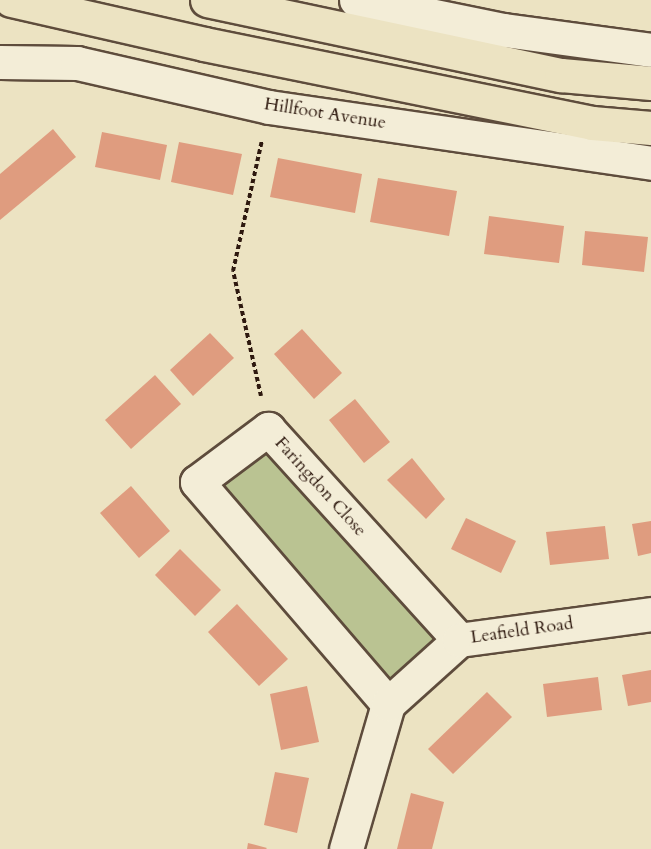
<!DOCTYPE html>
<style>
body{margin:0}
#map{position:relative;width:651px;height:849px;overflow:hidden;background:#ece3c2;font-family:Cardo,serif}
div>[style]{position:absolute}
.green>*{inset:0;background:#bac392}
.building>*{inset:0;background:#df9c7f}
.path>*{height:4px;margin-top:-2px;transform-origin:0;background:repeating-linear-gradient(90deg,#2e190f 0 4.5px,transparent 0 7.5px)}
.roads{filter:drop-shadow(2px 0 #5e4c3c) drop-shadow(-2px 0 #5e4c3c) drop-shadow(0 2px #5e4c3c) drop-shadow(0 -2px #5e4c3c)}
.minor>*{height:33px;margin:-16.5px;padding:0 16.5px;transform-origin:16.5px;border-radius:16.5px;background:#f3edd7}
.trunk>*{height:33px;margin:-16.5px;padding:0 16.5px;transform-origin:16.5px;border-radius:16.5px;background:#ece3c2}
span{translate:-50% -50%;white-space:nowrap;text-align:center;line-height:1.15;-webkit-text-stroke:4.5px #f3edd7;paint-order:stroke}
.street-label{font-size:18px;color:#2e190f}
</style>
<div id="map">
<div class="green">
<i style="clip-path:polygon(268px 429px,459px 640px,388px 704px,197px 482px)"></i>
</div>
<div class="building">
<i style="clip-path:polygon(53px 129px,76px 157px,0 220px,0 174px)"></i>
<i style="clip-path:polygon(102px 132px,167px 145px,160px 180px,95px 167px)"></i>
<i style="clip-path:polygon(179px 142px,242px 154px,233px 195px,171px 182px)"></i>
<i style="clip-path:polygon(278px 158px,362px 174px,355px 213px,270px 197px)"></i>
<i style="clip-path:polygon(378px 178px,457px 191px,449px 236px,370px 222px)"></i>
<i style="clip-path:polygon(489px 216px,564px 226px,559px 263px,484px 254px)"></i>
<i style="clip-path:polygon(585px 231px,648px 237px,644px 272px,582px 265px)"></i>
<i style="clip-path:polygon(302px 329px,342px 373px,314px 399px,274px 354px)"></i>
<i style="clip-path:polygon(210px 333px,234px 358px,193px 396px,170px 370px)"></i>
<i style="clip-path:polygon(155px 375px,181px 404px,131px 449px,105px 420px)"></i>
<i style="clip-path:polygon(355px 399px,390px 442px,364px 463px,329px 420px)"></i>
<i style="clip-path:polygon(412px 458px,445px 499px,426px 519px,387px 480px)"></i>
<i style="clip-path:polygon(131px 486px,170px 531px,139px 558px,100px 513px)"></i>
<i style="clip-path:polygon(466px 518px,516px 541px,501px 573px,451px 549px)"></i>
<i style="clip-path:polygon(651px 521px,651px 553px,638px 556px,632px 524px)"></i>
<i style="clip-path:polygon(605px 526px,609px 559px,550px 565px,546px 532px)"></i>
<i style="clip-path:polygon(180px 549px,221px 590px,195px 616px,155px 575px)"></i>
<i style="clip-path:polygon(237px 604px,288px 659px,259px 686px,208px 632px)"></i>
<i style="clip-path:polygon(651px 670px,651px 702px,628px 706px,622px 675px)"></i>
<i style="clip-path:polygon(598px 677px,602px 710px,547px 717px,543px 684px)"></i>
<i style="clip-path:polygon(307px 686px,319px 742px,281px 750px,270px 694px)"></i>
<i style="clip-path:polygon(487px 692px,512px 717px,453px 774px,428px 749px)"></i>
<i style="clip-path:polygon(275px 772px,309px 778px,297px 833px,264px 825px)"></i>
<i style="clip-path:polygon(411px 793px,444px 802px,432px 849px,397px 849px)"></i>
<i style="clip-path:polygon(248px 843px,267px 848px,266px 849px,247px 849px)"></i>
</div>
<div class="path">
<i style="left:261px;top:396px;width:128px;rotate:-102.6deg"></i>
<i style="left:233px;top:271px;width:134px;rotate:-77.5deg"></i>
</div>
<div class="roads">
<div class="minor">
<i style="left:356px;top:0;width:151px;rotate:11.5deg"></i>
<i style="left:504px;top:30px;width:148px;rotate:7.7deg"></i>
<i style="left:0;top:62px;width:77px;rotate:0.7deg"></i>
<i style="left:77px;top:63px;width:197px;rotate:12.9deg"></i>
<i style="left:269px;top:107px;width:386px;rotate:8.3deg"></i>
<i style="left:388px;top:704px;width:293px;rotate:-130.7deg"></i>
<i style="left:197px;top:482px;width:89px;rotate:-36.7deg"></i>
<i style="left:268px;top:429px;width:285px;rotate:47.8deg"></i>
<i style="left:346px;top:849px;width:151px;rotate:-73.8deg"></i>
<i style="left:388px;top:704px;width:96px;rotate:-42deg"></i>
<i style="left:459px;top:640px;width:194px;rotate:-7.7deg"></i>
</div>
<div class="trunk">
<i style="left:11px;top:0;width:198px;rotate:12.8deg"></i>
<i style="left:204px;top:44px;width:396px;rotate:11.5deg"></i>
<i style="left:592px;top:123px;width:59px;rotate:4.8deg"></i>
<i style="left:207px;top:0;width:362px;rotate:12deg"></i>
<i style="left:561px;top:75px;width:90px;rotate:5.1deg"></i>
</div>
</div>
<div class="street-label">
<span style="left:325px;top:114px;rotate:9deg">Hillfoot Avenue</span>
<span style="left:320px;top:487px;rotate:48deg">Faringdon Close</span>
<span style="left:522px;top:631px;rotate:-8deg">Leafield Road</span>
</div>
</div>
